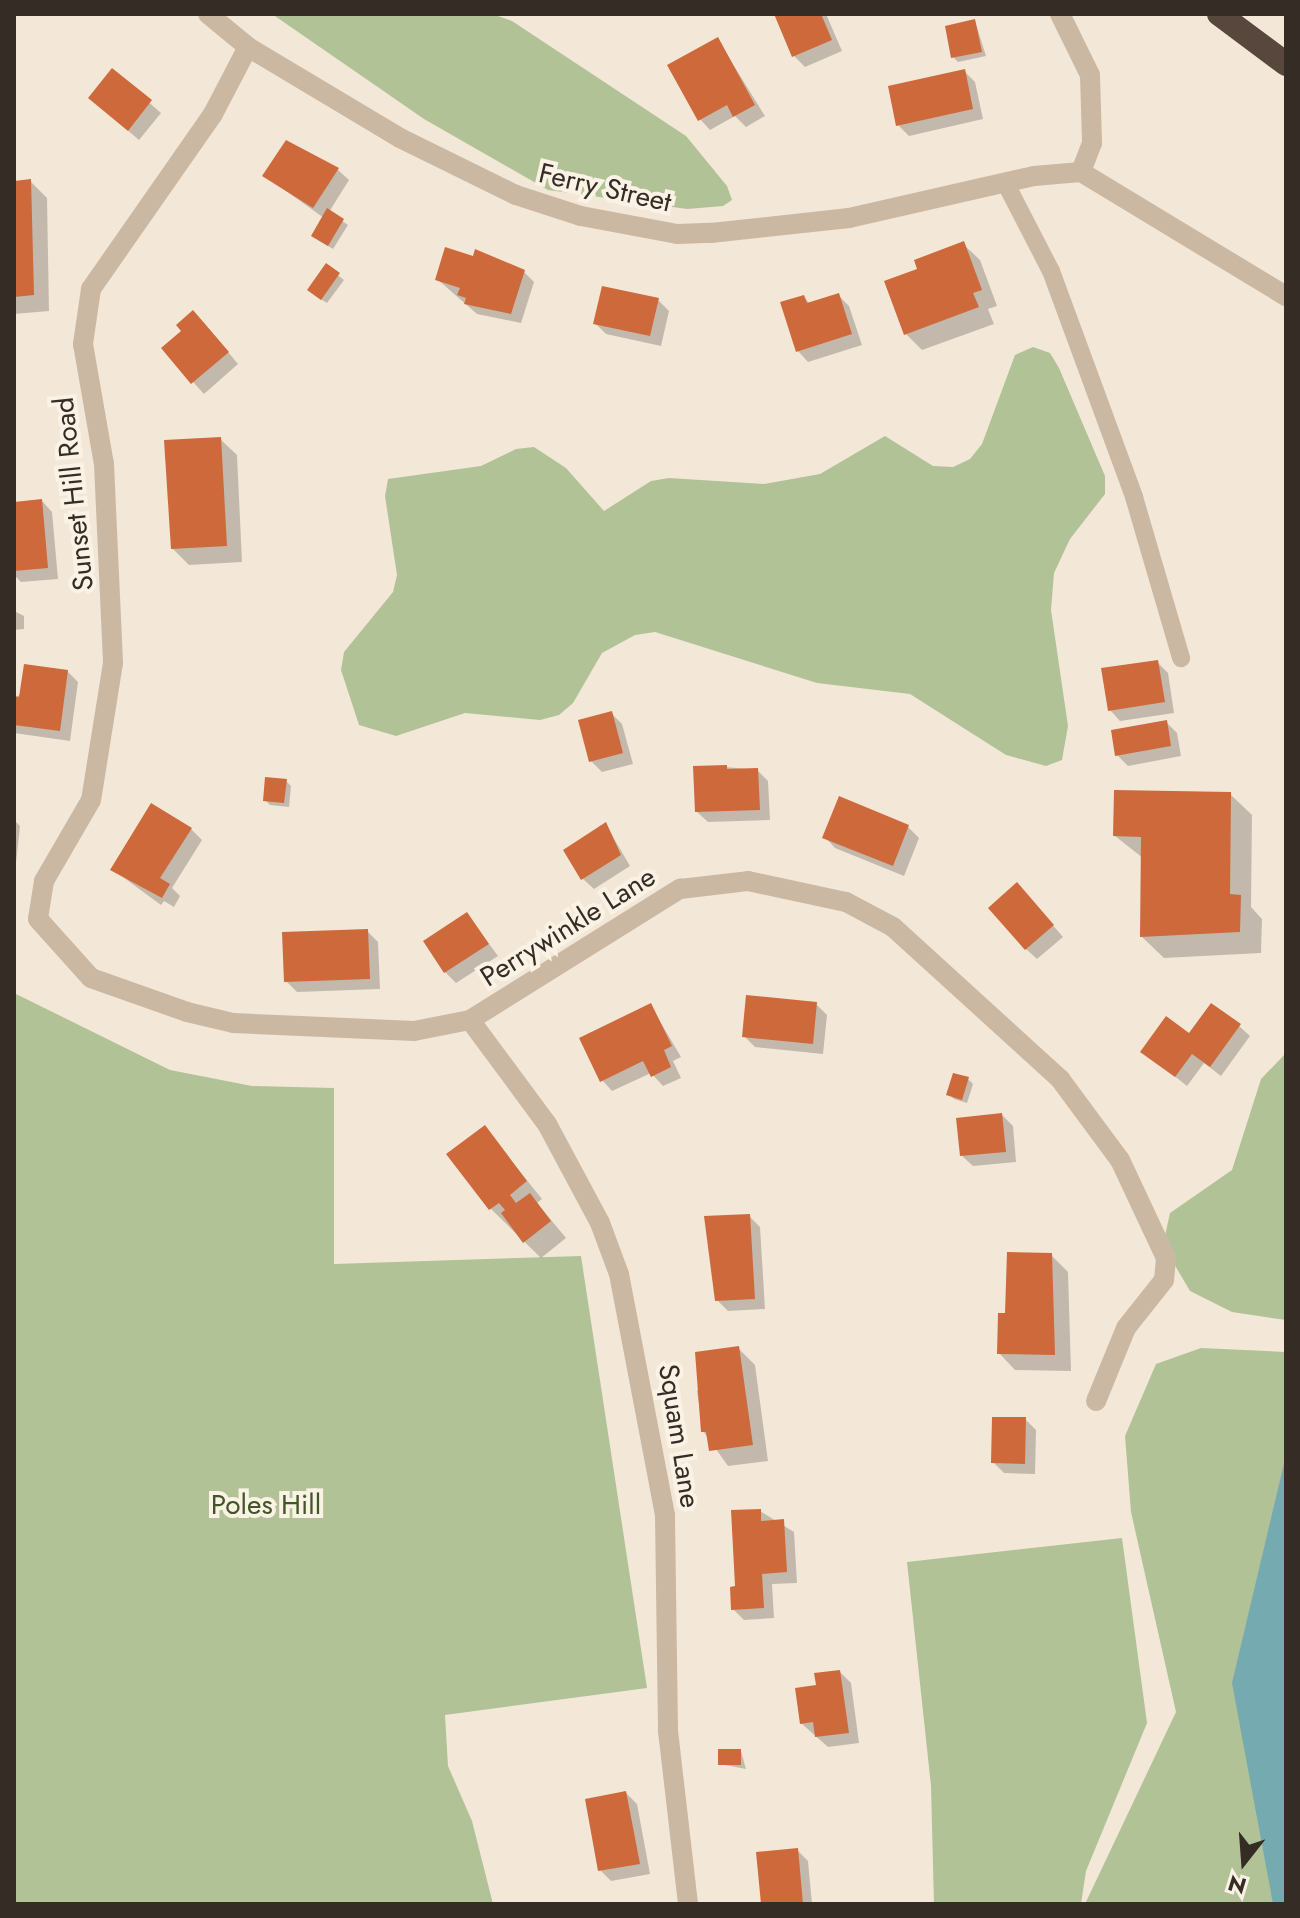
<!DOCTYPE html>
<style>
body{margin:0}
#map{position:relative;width:1300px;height:1918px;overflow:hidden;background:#f3e8d8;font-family:Jost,sans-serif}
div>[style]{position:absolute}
.green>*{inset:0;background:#b1c297}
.water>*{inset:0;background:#75aab1}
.shadow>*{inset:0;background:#0003}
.building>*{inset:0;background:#cd693b}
.lane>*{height:18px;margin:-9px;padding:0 9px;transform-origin:9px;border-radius:9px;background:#cbb8a3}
.street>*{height:20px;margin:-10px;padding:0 10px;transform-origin:10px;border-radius:10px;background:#cbb8a3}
.highway>*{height:24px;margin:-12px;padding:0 12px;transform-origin:12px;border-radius:12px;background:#57473c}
span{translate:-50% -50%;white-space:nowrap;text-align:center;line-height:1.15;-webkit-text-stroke:8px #faf2e4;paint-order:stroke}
.street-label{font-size:28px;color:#362c26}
.park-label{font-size:28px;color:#415528}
.frame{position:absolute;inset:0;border:16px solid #362c26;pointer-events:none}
.north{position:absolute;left:1204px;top:1822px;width:80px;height:80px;-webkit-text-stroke:6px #faf2e4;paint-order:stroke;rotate:197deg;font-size:22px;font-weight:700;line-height:32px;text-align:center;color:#362c26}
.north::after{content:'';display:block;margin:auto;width:28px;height:36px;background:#362c26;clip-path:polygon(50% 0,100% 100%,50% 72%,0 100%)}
</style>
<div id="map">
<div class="green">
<i style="clip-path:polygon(272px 14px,492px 14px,512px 21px,686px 136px,727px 186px,732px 200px,723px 206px,687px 209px,548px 190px,424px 119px)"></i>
<i style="clip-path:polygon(1033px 347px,1050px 353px,1059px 368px,1105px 476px,1105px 494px,1070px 539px,1054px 573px,1051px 610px,1068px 726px,1062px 760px,1046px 766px,1006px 755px,910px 694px,817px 683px,655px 632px,635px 635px,602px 653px,573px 703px,559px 715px,540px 720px,465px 713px,396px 736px,359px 725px,341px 670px,344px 652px,393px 592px,397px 575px,385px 496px,388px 479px,481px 466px,516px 449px,534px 447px,566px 468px,604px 511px,651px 481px,669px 478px,764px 484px,820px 474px,885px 436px,933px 466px,953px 467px,970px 459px,982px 444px,1015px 355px)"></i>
<i style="clip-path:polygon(14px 993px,170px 1070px,252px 1086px,334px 1088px,334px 1264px,581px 1256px,647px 1688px,445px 1715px,448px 1766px,472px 1821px,493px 1904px,14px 1904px)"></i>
<i style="clip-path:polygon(1286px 1053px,1286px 1320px,1232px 1312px,1190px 1291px,1163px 1245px,1170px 1213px,1232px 1170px,1261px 1079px)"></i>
<i style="clip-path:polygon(1201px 1348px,1286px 1352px,1286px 1904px,1085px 1904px,1176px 1712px,1131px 1512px,1125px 1436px,1156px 1364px)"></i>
<i style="clip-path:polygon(1122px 1538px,1147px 1723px,1086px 1871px,1081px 1904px,934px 1904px,931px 1786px,907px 1562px)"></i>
</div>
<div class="water">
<i style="clip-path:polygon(1286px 1455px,1286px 1904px,1273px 1904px,1232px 1683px)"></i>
</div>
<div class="shadow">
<i style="clip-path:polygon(776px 14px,826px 14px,842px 51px,805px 67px,794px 56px)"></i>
<i style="clip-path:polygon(975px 21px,986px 56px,958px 62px,953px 57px)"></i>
<i style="clip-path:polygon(718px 40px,765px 116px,746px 127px,735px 116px,710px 130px,700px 119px)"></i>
<i style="clip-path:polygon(113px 71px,161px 113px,139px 140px,90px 98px)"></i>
<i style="clip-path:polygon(964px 71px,975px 82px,983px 119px,909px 136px,898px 125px)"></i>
<i style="clip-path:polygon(338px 170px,349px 180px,329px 212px,348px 225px,333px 249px,318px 240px,324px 218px,265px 176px)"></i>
<i style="clip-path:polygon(30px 181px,47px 198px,49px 311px,14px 314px,14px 183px)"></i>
<i style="clip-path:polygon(963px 244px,980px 260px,997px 306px,988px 309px,994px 324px,922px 350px,906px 334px,919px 271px)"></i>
<i style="clip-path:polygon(326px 266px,344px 280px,327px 303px,314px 295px)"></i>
<i style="clip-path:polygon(523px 271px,534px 282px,521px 323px,477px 314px,437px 279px)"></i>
<i style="clip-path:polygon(838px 295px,849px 306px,862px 345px,808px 362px,798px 351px,804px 297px,810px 304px)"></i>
<i style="clip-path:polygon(658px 300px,669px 311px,661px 346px,606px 334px,595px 323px)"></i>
<i style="clip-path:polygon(204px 323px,238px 364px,204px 394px,163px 349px)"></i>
<i style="clip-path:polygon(220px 439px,237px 455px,242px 562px,189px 565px,172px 548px)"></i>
<i style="clip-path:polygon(42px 501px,52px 512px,58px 579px,21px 582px,14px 575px,14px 504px)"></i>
<i style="clip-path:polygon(14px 611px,24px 616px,24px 629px,14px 630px)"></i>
<i style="clip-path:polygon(1157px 662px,1168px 673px,1174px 713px,1120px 721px,1110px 710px)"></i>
<i style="clip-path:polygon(67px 671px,78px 682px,70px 741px,14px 733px,14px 698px)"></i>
<i style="clip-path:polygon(611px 713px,622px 724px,633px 764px,602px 772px,591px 761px)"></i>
<i style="clip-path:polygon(1166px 722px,1177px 733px,1181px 756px,1128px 766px,1117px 755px)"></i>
<i style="clip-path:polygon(726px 767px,757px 770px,768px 781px,770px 820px,708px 822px,697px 812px)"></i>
<i style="clip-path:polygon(286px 781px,291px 786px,289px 807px,270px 805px,265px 800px)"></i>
<i style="clip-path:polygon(1230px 794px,1252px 815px,1251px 907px,1262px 919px,1261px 953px,1164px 958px,1142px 937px,1143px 858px,1115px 836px)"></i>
<i style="clip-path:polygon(14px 820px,20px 826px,14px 881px)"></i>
<i style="clip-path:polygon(606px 825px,630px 866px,594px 889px,583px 879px)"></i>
<i style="clip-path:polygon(908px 827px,919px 838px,904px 876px,835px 848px,825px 837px)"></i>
<i style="clip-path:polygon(191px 829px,202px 840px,172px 888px,180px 896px,174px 907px,164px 901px,161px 905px,112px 869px)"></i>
<i style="clip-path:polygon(1028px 896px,1063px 937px,1037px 959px,1026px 949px)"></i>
<i style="clip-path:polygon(467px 914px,498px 956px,456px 983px,445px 972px)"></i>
<i style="clip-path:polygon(367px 931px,378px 942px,380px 989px,297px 992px,286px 981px)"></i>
<i style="clip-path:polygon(816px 1004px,827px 1015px,823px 1054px,755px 1047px,744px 1036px)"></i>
<i style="clip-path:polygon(651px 1006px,681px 1057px,673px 1061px,681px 1078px,663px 1086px,651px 1073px,612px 1091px,602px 1080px)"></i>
<i style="clip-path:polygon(1239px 1026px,1250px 1036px,1221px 1076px,1204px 1063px,1187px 1086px,1143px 1051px)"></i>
<i style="clip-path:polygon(968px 1079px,973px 1084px,967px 1103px,954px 1099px,949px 1094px)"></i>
<i style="clip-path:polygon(1002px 1115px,1013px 1126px,1016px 1162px,973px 1166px,962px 1156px)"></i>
<i style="clip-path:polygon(484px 1127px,542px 1199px,537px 1203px,566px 1238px,541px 1258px,491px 1209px,449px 1154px)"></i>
<i style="clip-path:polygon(749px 1216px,760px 1227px,765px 1309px,728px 1311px,717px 1300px)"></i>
<i style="clip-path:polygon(1051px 1255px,1068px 1272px,1071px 1371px,1015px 1370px,999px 1353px)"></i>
<i style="clip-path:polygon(738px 1348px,755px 1365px,768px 1461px,728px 1466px,703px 1431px,697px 1391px)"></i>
<i style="clip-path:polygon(1025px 1419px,1036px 1430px,1035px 1474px,1004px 1473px,993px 1462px)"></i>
<i style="clip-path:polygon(760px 1511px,794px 1532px,797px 1583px,772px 1584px,774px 1618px,744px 1620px,733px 1609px)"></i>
<i style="clip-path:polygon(840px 1672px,851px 1683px,859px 1743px,828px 1747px,801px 1723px,818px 1686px)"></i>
<i style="clip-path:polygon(741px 1751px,746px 1769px,720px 1764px)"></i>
<i style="clip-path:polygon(626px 1793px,637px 1804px,650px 1874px,611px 1881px,600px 1870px)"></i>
<i style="clip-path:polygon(797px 1850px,808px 1861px,812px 1904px,763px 1904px)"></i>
</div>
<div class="building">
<i style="clip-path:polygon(774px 14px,821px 14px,832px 40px,792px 57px)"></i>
<i style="clip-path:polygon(975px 19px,982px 52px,951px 58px,945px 26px)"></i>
<i style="clip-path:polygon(718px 37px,755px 105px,733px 117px,727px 105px,698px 121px,667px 65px)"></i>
<i style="clip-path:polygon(112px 68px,152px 100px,128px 131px,88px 98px)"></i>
<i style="clip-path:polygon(965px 69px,973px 109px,896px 126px,888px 86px)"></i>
<i style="clip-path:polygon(286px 140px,339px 168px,313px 208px,262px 176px)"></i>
<i style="clip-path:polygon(31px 179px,34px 295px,14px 297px,14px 181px)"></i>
<i style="clip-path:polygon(327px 208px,344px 219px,328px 246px,311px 236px)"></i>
<i style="clip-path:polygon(964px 241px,982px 290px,973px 293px,979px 307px,904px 335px,884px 281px,917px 269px,914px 260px)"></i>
<i style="clip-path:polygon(445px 247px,473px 256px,475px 249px,525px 270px,511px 314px,464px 304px,466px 298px,457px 295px,460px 288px,435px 280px)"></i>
<i style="clip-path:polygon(326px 263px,340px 273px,321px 300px,307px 290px)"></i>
<i style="clip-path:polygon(602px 286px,659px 298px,650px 336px,593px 324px)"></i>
<i style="clip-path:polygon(839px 293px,852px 334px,796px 352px,780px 302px,804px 295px,807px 303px)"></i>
<i style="clip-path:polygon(193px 310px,229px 352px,191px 384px,161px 348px,181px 331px,176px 325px)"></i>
<i style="clip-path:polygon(221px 437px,227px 546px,171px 549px,164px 440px)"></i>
<i style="clip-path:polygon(42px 499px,48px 568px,14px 571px,14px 502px)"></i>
<i style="clip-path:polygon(1158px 660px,1165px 702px,1108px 711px,1101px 668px)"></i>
<i style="clip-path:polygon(24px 664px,68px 670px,60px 731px,14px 725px,14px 696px,19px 697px)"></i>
<i style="clip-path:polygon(612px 711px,623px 753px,589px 762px,578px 720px)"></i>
<i style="clip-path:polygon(1167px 720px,1171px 746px,1115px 756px,1111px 730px)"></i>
<i style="clip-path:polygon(727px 765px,727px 769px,758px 768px,760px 810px,695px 812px,693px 766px)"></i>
<i style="clip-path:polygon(265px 777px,287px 779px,284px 803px,263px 801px)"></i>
<i style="clip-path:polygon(1114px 790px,1231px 792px,1230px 894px,1241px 895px,1240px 932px,1140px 937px,1141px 837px,1113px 836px)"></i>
<i style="clip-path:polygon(839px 796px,909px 825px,893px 866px,822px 838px)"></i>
<i style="clip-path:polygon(151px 803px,192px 828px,160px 878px,170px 884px,162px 898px,110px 870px)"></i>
<i style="clip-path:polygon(606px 822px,621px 855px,581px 880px,563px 850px)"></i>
<i style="clip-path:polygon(1017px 882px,1054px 925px,1025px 950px,988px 908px)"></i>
<i style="clip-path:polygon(467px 912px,489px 944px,444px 973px,423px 941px)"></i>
<i style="clip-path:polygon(368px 929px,370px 979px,284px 982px,282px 932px)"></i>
<i style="clip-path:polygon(746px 995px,817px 1002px,813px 1044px,742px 1037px)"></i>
<i style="clip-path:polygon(651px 1003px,672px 1046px,664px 1050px,671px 1067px,651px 1077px,643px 1061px,600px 1082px,579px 1038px)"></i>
<i style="clip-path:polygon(1211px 1003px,1241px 1024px,1210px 1067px,1192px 1054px,1175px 1077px,1140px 1052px,1166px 1016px,1189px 1033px)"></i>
<i style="clip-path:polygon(953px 1073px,969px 1077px,962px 1100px,946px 1095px)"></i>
<i style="clip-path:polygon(1002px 1113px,1006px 1152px,960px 1156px,956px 1118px)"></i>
<i style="clip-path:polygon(485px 1125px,527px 1181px,510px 1195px,516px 1203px,530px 1193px,551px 1221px,523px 1243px,501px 1213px,505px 1210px,499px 1203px,489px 1210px,446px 1154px)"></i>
<i style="clip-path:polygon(750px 1214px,755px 1299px,715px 1301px,704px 1216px)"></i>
<i style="clip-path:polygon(1007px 1252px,1052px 1253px,1055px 1355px,997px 1354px,998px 1313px,1005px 1313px)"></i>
<i style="clip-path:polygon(739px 1346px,753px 1445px,709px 1451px,706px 1432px,701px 1432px,695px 1352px)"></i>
<i style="clip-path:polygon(992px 1417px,1026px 1417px,1025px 1464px,991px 1463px)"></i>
<i style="clip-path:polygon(761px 1509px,761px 1521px,784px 1519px,787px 1572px,762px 1574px,764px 1608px,731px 1610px,730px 1587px,735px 1586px,731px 1510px)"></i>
<i style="clip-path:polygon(840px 1670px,849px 1733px,815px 1737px,813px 1722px,800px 1724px,795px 1688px,816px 1685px,814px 1673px)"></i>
<i style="clip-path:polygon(718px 1749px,741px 1749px,741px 1765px,718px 1765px)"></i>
<i style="clip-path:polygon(626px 1791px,640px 1864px,598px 1871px,585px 1799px)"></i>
<i style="clip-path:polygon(798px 1848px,803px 1904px,761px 1904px,756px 1852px)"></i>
</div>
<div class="lane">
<i style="left:1006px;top:184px;width:98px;rotate:62.7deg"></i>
<i style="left:1051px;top:271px;width:241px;rotate:69.8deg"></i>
<i style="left:1134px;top:497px;width:168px;rotate:73.7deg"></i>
</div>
<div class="street">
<i style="left:208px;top:14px;width:52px;rotate:39.5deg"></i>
<i style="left:248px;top:47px;width:177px;rotate:30.9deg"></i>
<i style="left:400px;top:138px;width:129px;rotate:26.2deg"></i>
<i style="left:516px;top:195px;width:68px;rotate:17.9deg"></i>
<i style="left:581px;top:216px;width:98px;rotate:10.6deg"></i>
<i style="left:677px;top:234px;width:34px;rotate:-2deg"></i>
<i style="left:711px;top:233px;width:139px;rotate:-6.2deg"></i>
<i style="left:849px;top:218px;width:190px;rotate:-12.8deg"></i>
<i style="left:1034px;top:176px;width:47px;rotate:-4.9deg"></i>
<i style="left:1081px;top:172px;width:240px;rotate:31.2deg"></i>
<i style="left:1060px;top:14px;width:68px;rotate:63.8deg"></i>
<i style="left:1090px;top:75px;width:68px;rotate:88.3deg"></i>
<i style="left:1092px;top:143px;width:31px;rotate:111deg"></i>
<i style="left:248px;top:47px;width:76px;rotate:117.6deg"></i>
<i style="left:213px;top:114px;width:213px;rotate:124.9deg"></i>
<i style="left:91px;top:289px;width:56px;rotate:98.3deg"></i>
<i style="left:83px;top:344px;width:122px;rotate:80.1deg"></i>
<i style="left:104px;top:464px;width:199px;rotate:87.4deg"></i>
<i style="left:113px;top:663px;width:139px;rotate:99.1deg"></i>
<i style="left:91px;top:800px;width:94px;rotate:120.1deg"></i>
<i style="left:44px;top:881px;width:38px;rotate:99deg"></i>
<i style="left:38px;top:919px;width:79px;rotate:48.1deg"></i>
<i style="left:91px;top:978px;width:102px;rotate:19.5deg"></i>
<i style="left:187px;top:1012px;width:47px;rotate:13.4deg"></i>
<i style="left:233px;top:1023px;width:181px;rotate:2.5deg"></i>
<i style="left:414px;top:1031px;width:57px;rotate:-11.1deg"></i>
<i style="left:470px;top:1020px;width:248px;rotate:-32deg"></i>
<i style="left:680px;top:889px;width:68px;rotate:-6.7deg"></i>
<i style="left:748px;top:881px;width:100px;rotate:12.1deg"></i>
<i style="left:846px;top:902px;width:53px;rotate:28deg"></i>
<i style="left:893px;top:927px;width:226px;rotate:42.3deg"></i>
<i style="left:1060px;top:1079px;width:101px;rotate:53.5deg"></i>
<i style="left:1120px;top:1160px;width:108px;rotate:64.9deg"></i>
<i style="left:1166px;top:1258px;width:22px;rotate:95deg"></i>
<i style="left:1164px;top:1280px;width:61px;rotate:128.4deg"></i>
<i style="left:1126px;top:1328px;width:79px;rotate:112.3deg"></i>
<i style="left:470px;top:1020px;width:129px;rotate:53.5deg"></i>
<i style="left:547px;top:1124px;width:112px;rotate:61.8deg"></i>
<i style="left:600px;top:1223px;width:54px;rotate:69.6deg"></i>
<i style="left:619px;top:1274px;width:246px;rotate:79.2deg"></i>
<i style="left:665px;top:1516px;width:215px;rotate:89.2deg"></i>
<i style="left:668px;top:1731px;width:174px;rotate:83.4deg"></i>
</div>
<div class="highway">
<i style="left:1219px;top:14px;width:84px;rotate:36.7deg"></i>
</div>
<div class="street-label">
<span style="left:605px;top:188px;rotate:13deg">Ferry Street</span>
<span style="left:74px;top:494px;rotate:-96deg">Sunset Hill Road</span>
<span style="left:568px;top:927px;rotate:-32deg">Perrywinkle Lane</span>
<span style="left:679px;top:1436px;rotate:81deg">Squam Lane</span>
</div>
<div class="park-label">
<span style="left:266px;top:1505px">Poles Hill</span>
</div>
<div class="frame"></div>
<div class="north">N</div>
</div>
